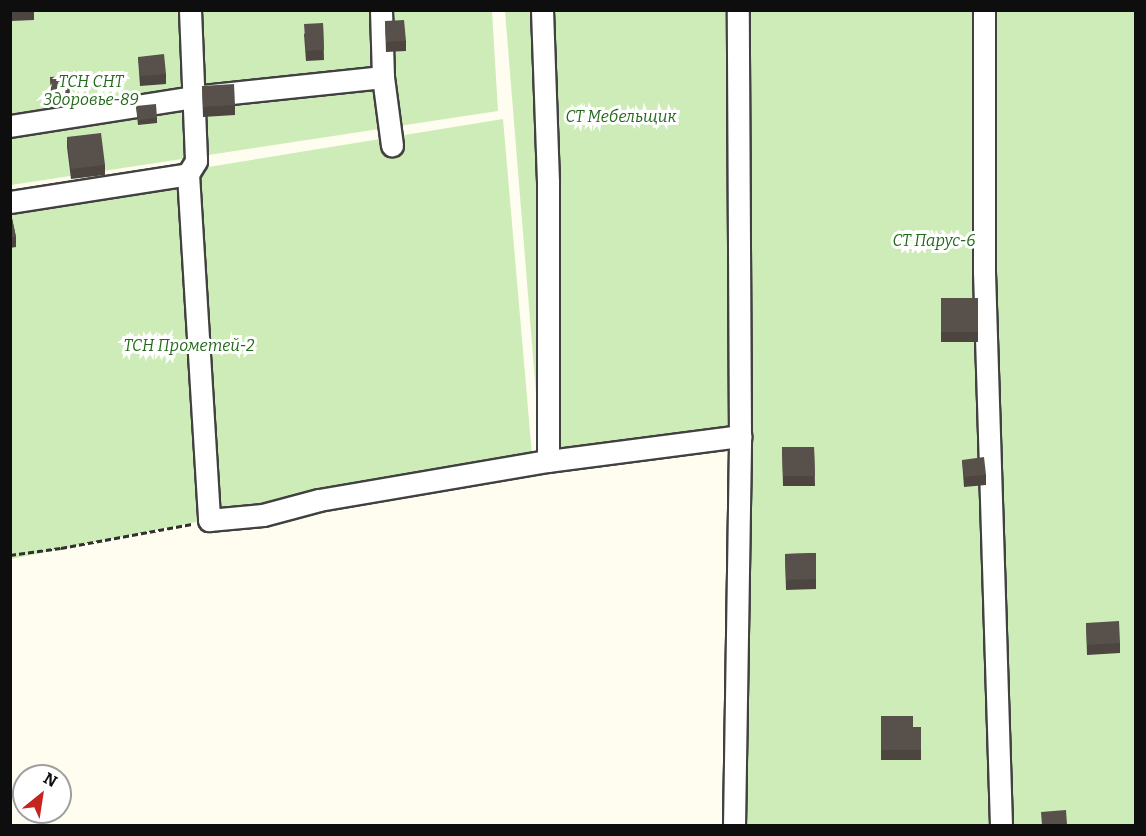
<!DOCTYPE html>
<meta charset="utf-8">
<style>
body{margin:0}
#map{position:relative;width:1146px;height:836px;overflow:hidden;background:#fffdf0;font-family:Bitter,serif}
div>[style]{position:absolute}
.green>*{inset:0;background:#ceecb7}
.path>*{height:3px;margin-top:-1.5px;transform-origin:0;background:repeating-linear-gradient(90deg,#303030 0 6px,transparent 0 9px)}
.roads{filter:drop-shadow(2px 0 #414141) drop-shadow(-2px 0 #414141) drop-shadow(0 2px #414141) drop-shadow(0 -2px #414141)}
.minor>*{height:21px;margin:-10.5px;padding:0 10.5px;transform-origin:10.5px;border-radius:10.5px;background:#fff}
.wall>*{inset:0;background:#4c4540}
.building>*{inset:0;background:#58504a}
span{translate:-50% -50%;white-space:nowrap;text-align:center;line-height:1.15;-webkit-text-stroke:6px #fff;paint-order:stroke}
.park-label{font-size:16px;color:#246a1b;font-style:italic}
.frame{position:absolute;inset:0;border:12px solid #0e0e0e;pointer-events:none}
.north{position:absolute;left:12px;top:764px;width:60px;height:60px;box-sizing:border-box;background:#fff;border:2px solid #9f9f9f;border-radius:50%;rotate:30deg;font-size:16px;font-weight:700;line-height:24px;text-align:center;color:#0e0e0e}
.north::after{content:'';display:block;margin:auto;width:21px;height:27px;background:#c5251f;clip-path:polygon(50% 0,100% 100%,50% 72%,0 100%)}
</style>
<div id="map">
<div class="green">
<i style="clip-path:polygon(11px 11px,492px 11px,498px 111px,11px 185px)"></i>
<i style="clip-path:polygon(505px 11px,725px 11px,734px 430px,541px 455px)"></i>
<i style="clip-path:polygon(730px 11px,1135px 11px,1135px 825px,740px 825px)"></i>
<i style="clip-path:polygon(503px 119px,532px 455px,11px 559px,11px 199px)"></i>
</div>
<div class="path">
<i style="left:10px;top:555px;width:51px;rotate:-7.8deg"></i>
<i style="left:61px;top:548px;width:133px;rotate:-10.4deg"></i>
</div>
<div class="roads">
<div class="minor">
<i style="left:190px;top:10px;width:151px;rotate:87.7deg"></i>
<i style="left:196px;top:161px;width:15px;rotate:122deg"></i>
<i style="left:188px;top:174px;width:347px;rotate:86.5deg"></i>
<i style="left:209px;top:520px;width:54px;rotate:-5.3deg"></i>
<i style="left:263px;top:515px;width:58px;rotate:-15deg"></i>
<i style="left:319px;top:500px;width:232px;rotate:-9.7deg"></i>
<i style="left:548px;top:461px;width:194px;rotate:-7.4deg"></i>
<i style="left:381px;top:10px;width:67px;rotate:88.3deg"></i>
<i style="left:383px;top:77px;width:69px;rotate:82.5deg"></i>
<i style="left:542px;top:10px;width:171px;rotate:88deg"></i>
<i style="left:548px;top:181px;width:280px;rotate:90deg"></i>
<i style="left:984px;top:10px;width:262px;rotate:90deg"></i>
<i style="left:984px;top:272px;width:554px;rotate:88.24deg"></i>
<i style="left:10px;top:126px;width:185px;rotate:-9deg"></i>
<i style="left:193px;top:97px;width:191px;rotate:-6deg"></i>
<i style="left:10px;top:202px;width:180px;rotate:-8.9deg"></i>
<i style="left:734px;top:826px;width:390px;rotate:-89.1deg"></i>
<i style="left:740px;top:436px;width:426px;rotate:-90.3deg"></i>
</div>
</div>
<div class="wall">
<i style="clip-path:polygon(10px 10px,34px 10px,34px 20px,11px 21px)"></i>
<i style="clip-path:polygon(385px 21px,406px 41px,406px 51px,386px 52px)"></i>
<i style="clip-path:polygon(323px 23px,324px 60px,306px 61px,304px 34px)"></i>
<i style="clip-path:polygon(138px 57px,166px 74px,166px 84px,140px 86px)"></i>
<i style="clip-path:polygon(50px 77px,70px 97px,70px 107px,52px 108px)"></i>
<i style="clip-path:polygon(202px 86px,235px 105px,235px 115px,203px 117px)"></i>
<i style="clip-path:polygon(136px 106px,157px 118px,157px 123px,138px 125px)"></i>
<i style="clip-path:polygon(67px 137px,105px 165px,105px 175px,71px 179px,67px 147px)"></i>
<i style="clip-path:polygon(10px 209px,16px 237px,16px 247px,10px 248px)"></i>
<i style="clip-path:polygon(941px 298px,978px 298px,978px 342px,941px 342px)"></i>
<i style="clip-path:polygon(782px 447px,814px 447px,815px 486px,783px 486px)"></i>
<i style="clip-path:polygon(962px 460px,986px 475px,986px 485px,964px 487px)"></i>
<i style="clip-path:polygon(816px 553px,816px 589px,786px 590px,785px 554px)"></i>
<i style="clip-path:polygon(1086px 623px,1120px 643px,1120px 653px,1087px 655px)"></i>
<i style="clip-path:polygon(881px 716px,913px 727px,921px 727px,921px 760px,881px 760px)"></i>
</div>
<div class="building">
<i style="clip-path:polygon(404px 20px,406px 41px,386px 42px,385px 21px)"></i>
<i style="clip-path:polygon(323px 23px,324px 50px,306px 51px,304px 24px)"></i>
<i style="clip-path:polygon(164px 54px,166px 74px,140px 76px,138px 57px)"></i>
<i style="clip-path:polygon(69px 76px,70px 97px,52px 98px,50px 77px)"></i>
<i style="clip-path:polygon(234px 84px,235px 105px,203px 107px,202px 86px)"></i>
<i style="clip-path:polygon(156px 104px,157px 118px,138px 120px,136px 106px)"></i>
<i style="clip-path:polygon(101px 133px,105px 165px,71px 169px,67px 137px)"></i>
<i style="clip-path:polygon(10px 209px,16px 237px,10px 238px)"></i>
<i style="clip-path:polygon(941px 298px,978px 298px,978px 332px,941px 332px)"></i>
<i style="clip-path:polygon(782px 447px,814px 447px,815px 476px,783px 476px)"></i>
<i style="clip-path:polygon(984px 457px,986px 475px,964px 477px,962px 460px)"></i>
<i style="clip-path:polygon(816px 553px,816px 579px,786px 580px,785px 554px)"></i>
<i style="clip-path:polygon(1119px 621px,1120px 643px,1087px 645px,1086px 623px)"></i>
<i style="clip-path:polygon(881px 716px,913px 716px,913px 727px,921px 727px,921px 750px,881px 750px)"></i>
<i style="clip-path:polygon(1066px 810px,1067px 825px,1042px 825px,1041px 812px)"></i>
</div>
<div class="park-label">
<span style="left:91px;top:91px">ТСН СНТ<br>Здоровье-89</span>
<span style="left:621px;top:117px">СТ Мебельщик</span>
<span style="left:934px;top:241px">СТ Парус-6</span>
<span style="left:189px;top:346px">ТСН Прометей-2</span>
</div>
<div class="frame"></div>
<div class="north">N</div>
</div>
